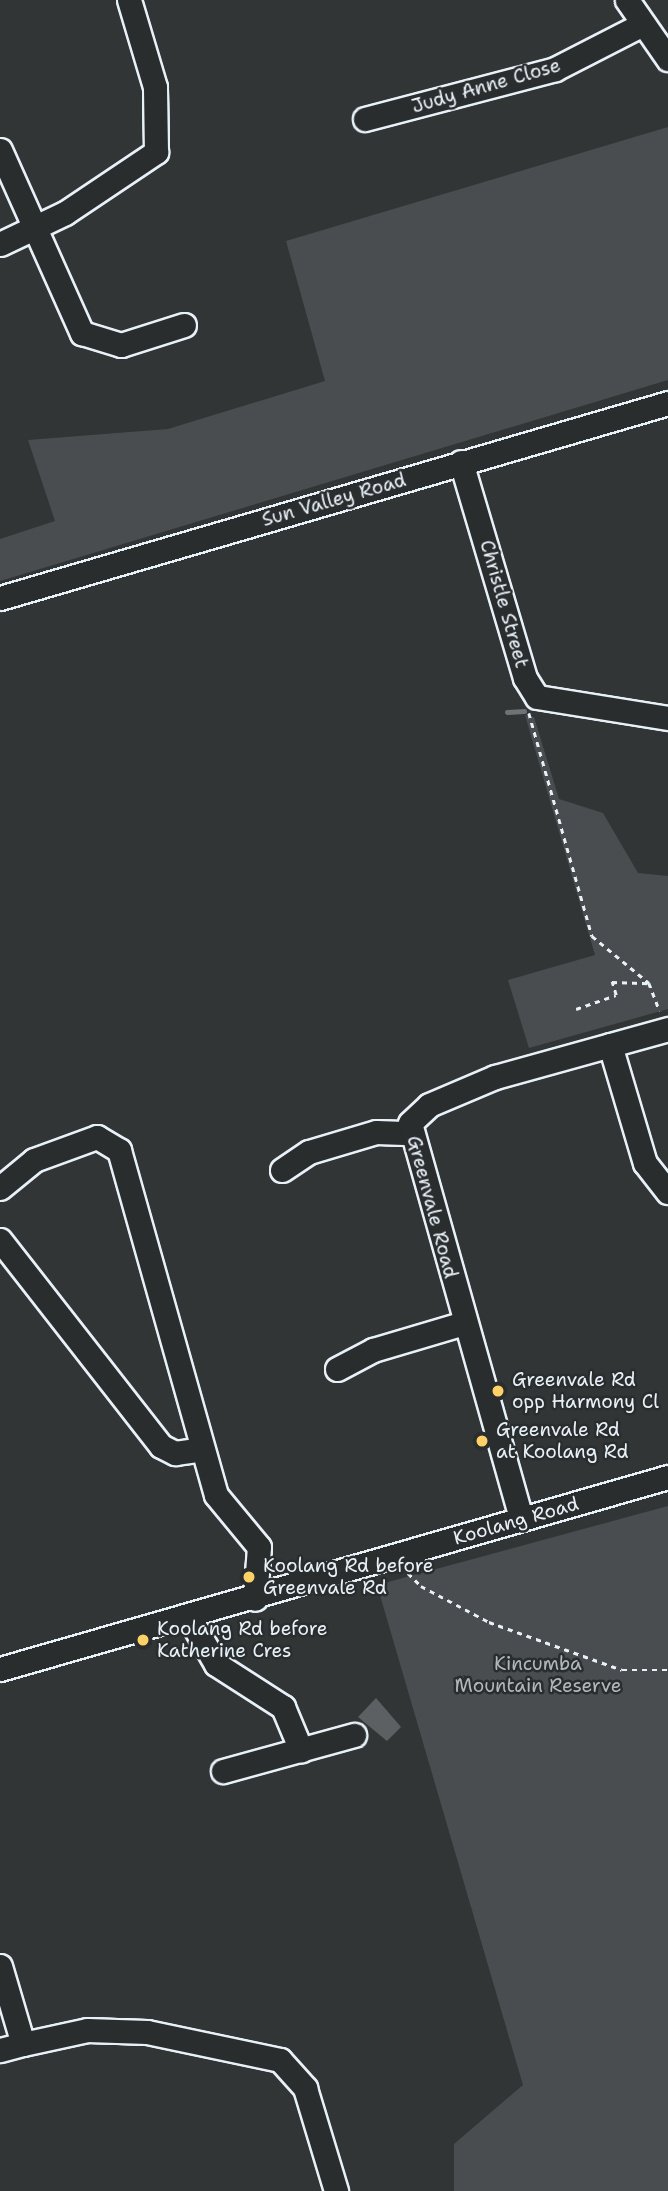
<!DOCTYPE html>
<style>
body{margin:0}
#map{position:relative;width:668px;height:2191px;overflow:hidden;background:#323536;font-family:"Shantell Sans",sans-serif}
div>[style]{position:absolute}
.green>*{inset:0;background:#494d4f}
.stream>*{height:4.5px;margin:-2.25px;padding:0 2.25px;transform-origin:2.25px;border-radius:2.25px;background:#6e7376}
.building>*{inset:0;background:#5c6063}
.path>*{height:2.5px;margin-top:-1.25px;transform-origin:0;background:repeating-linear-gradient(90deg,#e8f1f8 0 5px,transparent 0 10px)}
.roads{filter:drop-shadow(2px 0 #e8f1f8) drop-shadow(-2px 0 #e8f1f8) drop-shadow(0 2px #e8f1f8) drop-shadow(0 -2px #e8f1f8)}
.minor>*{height:23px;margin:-11.5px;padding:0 11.5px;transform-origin:11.5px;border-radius:11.5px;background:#2a2d2e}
.dots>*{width:19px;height:19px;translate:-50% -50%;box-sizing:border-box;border:4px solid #2a2d2e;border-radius:50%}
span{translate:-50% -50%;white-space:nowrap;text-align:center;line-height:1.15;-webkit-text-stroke:5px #2a2d2e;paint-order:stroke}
.street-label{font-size:19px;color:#e8f1f8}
.poi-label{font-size:19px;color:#e8f1f8}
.left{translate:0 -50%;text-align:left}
.park-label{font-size:19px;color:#b0b8bd}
</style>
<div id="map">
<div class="green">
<i style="clip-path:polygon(668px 127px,668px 380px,0 581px,0 539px,55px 521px,28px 440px,168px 429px,325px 381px,286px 241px)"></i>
<i style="clip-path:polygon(525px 715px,534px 717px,559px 799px,603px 813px,638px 873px,668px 876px,668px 1009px,529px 1048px,508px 980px,595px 955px)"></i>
<i style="clip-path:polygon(668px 1506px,668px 2191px,454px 2191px,454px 2144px,523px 2085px,377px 1585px)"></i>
</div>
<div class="stream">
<i style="left:507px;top:712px;width:17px;rotate:-3deg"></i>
</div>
<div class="building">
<i style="clip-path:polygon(376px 1698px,401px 1727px,387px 1741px,358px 1717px)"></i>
</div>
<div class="path">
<i style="left:529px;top:713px;width:232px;rotate:74.2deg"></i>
<i style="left:592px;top:936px;width:74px;rotate:39.5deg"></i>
<i style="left:649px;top:983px;width:30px;rotate:69deg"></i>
<i style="left:576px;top:1009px;width:42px;rotate:-19.3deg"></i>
<i style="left:616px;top:995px;width:14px;rotate:-107deg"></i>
<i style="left:612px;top:982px;width:37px;rotate:2deg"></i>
<i style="left:408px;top:1573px;width:18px;rotate:45deg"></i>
<i style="left:421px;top:1586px;width:77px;rotate:27.9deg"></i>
<i style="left:489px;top:1622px;width:141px;rotate:19.8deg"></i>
<i style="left:622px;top:1670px;width:46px"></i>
</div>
<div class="roads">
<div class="minor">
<i style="left:627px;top:0;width:72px;rotate:55.2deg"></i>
<i style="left:365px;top:119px;width:196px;rotate:-14.7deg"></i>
<i style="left:555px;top:69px;width:97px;rotate:-27.1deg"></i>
<i style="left:0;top:150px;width:201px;rotate:65.9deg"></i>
<i style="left:82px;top:333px;width:41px;rotate:17.1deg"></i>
<i style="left:121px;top:345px;width:66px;rotate:-17.6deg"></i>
<i style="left:0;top:244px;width:72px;rotate:-25.5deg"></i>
<i style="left:65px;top:213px;width:110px;rotate:-33.8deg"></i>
<i style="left:156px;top:152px;width:65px;rotate:-90.9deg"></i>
<i style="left:155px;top:87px;width:91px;rotate:-106.6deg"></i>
<i style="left:461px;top:462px;width:225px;rotate:73.5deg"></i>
<i style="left:525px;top:678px;width:22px;rotate:58deg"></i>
<i style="left:537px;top:697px;width:133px;rotate:9.1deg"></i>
<i style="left:0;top:598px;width:696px;rotate:-16.27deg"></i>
<i style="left:610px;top:1045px;width:123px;rotate:73.5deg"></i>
<i style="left:645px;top:1163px;width:37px;rotate:52deg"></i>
<i style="left:282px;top:1170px;width:32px;rotate:-34deg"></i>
<i style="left:309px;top:1152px;width:70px;rotate:-16.6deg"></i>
<i style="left:376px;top:1132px;width:35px;rotate:2deg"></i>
<i style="left:0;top:1188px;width:44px;rotate:-39.5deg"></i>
<i style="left:34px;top:1160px;width:67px;rotate:-20.1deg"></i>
<i style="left:97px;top:1137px;width:26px;rotate:31deg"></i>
<i style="left:119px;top:1150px;width:358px;rotate:74.3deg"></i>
<i style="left:216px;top:1495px;width:67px;rotate:50.4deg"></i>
<i style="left:259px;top:1547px;width:52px;rotate:94.4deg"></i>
<i style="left:0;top:1240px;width:261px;rotate:52deg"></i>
<i style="left:161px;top:1446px;width:16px;rotate:27deg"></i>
<i style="left:175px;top:1453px;width:27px;rotate:-8deg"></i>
<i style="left:337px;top:1369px;width:41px;rotate:-27.8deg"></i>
<i style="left:373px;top:1350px;width:95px;rotate:-16.5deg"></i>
<i style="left:521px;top:1518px;width:410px;rotate:-105.7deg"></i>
<i style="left:410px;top:1123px;width:26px;rotate:-43deg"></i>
<i style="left:429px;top:1105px;width:72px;rotate:-23deg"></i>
<i style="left:495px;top:1077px;width:180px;rotate:-15.5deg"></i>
<i style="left:190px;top:1619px;width:52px;rotate:60deg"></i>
<i style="left:216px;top:1664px;width:80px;rotate:32.7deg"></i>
<i style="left:283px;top:1707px;width:47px;rotate:67.3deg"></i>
<i style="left:0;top:1669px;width:695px;rotate:-16.04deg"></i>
<i style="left:223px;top:1771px;width:136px;rotate:-15.4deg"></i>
<i style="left:0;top:1966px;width:81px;rotate:73.6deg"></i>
<i style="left:23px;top:2044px;width:24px;rotate:165deg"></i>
<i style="left:23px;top:2044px;width:66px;rotate:-12.3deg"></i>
<i style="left:87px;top:2030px;width:60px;rotate:1.9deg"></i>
<i style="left:147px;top:2032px;width:136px;rotate:11.9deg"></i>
<i style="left:280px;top:2060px;width:38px;rotate:48deg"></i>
<i style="left:305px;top:2088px;width:108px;rotate:73.2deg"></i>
</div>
</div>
<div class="dots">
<i style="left:498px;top:1391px;background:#ffd166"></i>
<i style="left:482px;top:1441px;background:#ffd166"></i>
<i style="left:249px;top:1577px;background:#ffd166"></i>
<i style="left:143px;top:1640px;background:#ffd166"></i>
</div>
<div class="street-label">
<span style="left:486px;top:86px;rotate:-16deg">Judy Anne Close</span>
<span style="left:334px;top:500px;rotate:-16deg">Sun Valley Road</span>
<span style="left:504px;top:604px;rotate:74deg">Christle Street</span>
<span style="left:432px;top:1207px;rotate:75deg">Greenvale Road</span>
<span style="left:516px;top:1521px;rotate:-16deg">Koolang Road</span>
</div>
<div class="poi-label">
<span class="left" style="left:512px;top:1391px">Greenvale Rd<br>opp Harmony Cl</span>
<span class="left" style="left:496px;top:1441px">Greenvale Rd<br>at Koolang Rd</span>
<span class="left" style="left:263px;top:1577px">Koolang Rd before<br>Greenvale Rd</span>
<span class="left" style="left:157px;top:1640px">Koolang Rd before<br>Katherine Cres</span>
</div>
<div class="park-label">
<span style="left:538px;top:1675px">Kincumba<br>Mountain Reserve</span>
</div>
</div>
